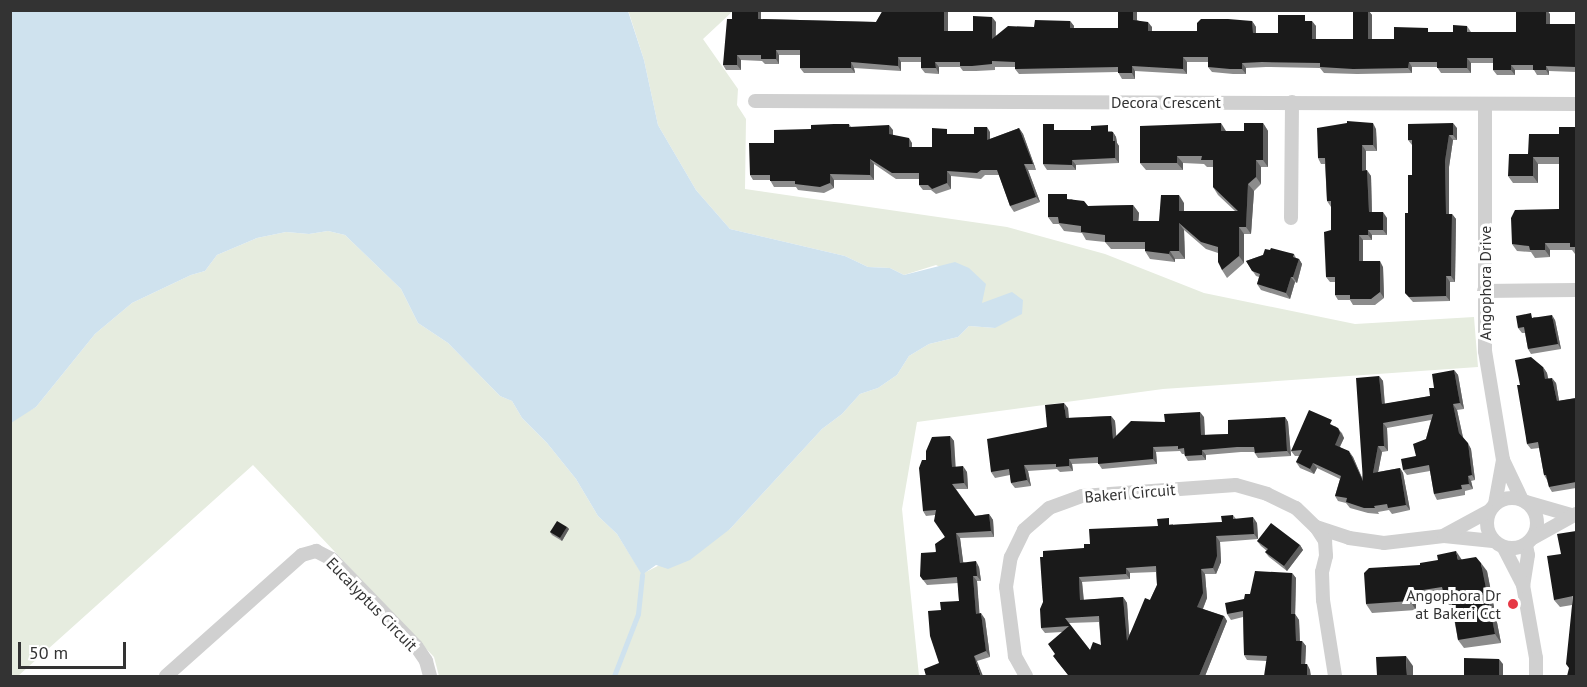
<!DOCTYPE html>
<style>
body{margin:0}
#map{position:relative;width:1587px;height:687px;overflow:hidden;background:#fff;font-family:"PT Sans",sans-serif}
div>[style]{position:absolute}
.green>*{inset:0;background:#e6ecdf}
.water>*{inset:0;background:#cfe2ee}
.stream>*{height:4.5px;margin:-2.25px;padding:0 2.25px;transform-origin:2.25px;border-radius:2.25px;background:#cfe2ee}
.street>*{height:14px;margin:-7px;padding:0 7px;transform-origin:7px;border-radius:7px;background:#d0d0d0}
.street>.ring{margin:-7px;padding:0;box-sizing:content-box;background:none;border:14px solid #d0d0d0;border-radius:50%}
.wall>*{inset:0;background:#8c8c8c}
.shaded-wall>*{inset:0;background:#5f5f5f}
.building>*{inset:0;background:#1a1a1a}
.dots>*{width:16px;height:16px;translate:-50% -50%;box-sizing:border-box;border:3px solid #fff;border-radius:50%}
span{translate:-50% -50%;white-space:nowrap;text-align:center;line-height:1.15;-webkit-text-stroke:6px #fff;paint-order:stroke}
.street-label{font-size:16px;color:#333}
.poi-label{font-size:16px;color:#333}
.right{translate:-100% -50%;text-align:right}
.frame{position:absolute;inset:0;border:12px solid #333;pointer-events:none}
.scale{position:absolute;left:18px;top:642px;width:108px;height:27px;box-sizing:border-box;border:3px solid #333;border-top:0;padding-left:8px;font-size:18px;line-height:21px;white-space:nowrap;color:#333;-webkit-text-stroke:4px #fff;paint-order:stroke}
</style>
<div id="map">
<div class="green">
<i style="clip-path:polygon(628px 10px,733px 11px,703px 39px,738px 89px,737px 105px,746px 119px,745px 189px,1007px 227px,1105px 254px,1204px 293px,1355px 324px,1474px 317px,1478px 367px,1163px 389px,917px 422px,902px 509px,919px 676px,439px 676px,434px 657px,253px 465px,18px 676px,11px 676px,10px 421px,36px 407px,95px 334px,132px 303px,191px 275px,205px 271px,217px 255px,257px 238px,286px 232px,309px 234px,328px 231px,345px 235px,401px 289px,418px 323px,448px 343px,500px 396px,512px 401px,522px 418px,547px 443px,576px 479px,598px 516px,617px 534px,642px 574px,730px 529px,822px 429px,842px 414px,860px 394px,878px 388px,897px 375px,909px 356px,929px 344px,958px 337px,969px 326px,995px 328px,981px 303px,983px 289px,936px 265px,904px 275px,890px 268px,868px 267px,845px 256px,730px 229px,696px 190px,658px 125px,644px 60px)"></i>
</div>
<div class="water">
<i style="clip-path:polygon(11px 10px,628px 11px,644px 60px,658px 125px,696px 190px,730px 229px,845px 256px,868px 267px,890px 268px,904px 275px,955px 262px,969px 268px,986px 284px,982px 303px,1012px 292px,1023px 300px,1022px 314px,995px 328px,969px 326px,958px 337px,929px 344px,909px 356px,897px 375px,878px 388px,860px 394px,842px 414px,822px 429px,730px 529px,690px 560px,668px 569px,656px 565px,642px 575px,617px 534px,598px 516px,576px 479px,547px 443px,522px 418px,512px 401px,500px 396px,448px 343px,418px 323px,401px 289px,345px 235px,328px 231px,309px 234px,286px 232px,257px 238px,217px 255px,205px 271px,191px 275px,132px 303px,95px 334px,36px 407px,11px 423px)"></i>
</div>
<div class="stream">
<i style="left:614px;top:676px;width:66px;rotate:-68.8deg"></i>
<i style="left:638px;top:614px;width:39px;rotate:-84deg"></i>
</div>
<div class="street">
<i style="left:755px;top:101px;width:821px;rotate:0.21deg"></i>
<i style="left:1485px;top:104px;width:247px;rotate:90deg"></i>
<i style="left:1485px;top:351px;width:110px;rotate:80.6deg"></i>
<i style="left:1503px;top:460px;width:44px;rotate:64.6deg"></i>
<i style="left:1291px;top:218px;width:116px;rotate:-89.5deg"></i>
<i style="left:1484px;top:291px;width:92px;rotate:-0.6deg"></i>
<i class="ring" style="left:1487px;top:498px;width:36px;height:36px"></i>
<i style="left:1526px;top:502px;width:47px;rotate:16.1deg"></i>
<i style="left:1495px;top:504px;width:45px;rotate:-79.7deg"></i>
<i style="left:1316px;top:527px;width:35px;rotate:18deg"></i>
<i style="left:1349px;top:538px;width:35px;rotate:8deg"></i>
<i style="left:1384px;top:543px;width:60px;rotate:-6.7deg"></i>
<i style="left:1444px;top:536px;width:49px;rotate:5.8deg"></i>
<i style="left:1445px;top:535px;width:50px;rotate:-28.6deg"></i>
<i style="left:1533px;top:538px;width:49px;rotate:-29.2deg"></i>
<i style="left:1526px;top:545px;width:10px;rotate:79deg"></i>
<i style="left:1528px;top:555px;width:30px;rotate:99deg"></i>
<i style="left:1523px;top:585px;width:74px;rotate:79.9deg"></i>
<i style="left:1536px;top:658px;width:18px;rotate:90deg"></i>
<i style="left:1504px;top:548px;width:42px;rotate:62.8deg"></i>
<i style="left:166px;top:676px;width:182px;rotate:-41.7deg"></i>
<i style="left:302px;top:555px;width:15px;rotate:-16deg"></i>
<i style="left:316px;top:551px;width:18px;rotate:27deg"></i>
<i style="left:332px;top:559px;width:121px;rotate:46deg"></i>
<i style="left:416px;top:646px;width:18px;rotate:56deg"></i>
<i style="left:426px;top:661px;width:16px;rotate:75deg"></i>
<i style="left:1026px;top:676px;width:23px;rotate:-119deg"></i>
<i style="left:1015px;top:656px;width:70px;rotate:-97.4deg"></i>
<i style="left:1006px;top:587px;width:30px;rotate:-81deg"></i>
<i style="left:1011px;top:557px;width:30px;rotate:-64deg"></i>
<i style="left:1024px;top:530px;width:33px;rotate:-41deg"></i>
<i style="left:1049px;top:508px;width:35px;rotate:-20deg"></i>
<i style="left:1082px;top:496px;width:154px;rotate:-4.1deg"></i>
<i style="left:1236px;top:485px;width:32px;rotate:16deg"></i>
<i style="left:1267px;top:494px;width:32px;rotate:26deg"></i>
<i style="left:1296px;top:508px;width:28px;rotate:44deg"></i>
<i style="left:1316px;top:527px;width:17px;rotate:57deg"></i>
<i style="left:1325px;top:541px;width:15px;rotate:86deg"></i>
<i style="left:1326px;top:556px;width:16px;rotate:104deg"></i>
<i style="left:1322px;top:572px;width:28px;rotate:88deg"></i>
<i style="left:1323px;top:600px;width:77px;rotate:81deg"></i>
</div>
<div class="wall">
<i style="clip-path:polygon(738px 10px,761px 10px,761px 19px,876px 22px,883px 10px,948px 10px,948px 31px,973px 31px,996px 22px,996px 36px,1034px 27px,1070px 21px,1074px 26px,1074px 28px,1118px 28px,1137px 10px,1137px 20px,1152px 27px,1152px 31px,1197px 31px,1252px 21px,1256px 27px,1256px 33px,1278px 33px,1308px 21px,1316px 26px,1316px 39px,1353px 39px,1368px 10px,1372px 15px,1372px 39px,1394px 39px,1431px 32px,1453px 32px,1467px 26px,1471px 32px,1516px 32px,1550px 14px,1550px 24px,1576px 24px,1576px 72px,1549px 71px,1549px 75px,1537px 75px,1534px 70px,1515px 70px,1515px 75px,1497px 75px,1493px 70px,1493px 63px,1471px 63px,1471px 73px,1441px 73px,1437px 67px,1412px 67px,1412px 73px,1357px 74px,1324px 73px,1320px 68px,1266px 67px,1246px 68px,1246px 74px,1233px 74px,1212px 72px,1208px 67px,1208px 62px,1187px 62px,1187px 74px,1135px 71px,1135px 79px,1122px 79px,1118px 72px,1019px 74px,1015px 69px,1015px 67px,995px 67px,995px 70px,976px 71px,963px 71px,960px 67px,939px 67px,939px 74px,925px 73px,921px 68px,921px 62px,901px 62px,901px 71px,854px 68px,855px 73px,804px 73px,800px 68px,800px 55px,779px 55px,779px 64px,765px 64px,762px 61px,741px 60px,741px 70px,726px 70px,723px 65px,732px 19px,738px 12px)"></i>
<i style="clip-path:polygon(1263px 123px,1268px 131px,1268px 167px,1261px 167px,1261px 184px,1254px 191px,1251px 234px,1244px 234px,1244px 263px,1227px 278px,1222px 270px,1218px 253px,1206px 249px,1184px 230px,1185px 259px,1175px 259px,1175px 262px,1150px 259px,1145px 251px,1145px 249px,1111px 249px,1105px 242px,1086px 240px,1082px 233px,1064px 231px,1059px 224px,1053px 224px,1048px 217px,1071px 199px,1088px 206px,1133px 205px,1139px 213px,1138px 221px,1159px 221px,1184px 203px,1184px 211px,1235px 211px,1218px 195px,1213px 187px,1213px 167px,1207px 167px,1204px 164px,1183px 163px,1183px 170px,1146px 170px,1140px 163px,1226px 131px,1244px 131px)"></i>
<i style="clip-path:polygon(1347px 123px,1376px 129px,1377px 151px,1366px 151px,1366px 171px,1371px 176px,1372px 212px,1387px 218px,1387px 235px,1372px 235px,1372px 240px,1363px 240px,1363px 261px,1383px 267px,1384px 298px,1375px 305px,1353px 305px,1350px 300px,1338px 300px,1335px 295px,1335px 282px,1330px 282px,1326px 277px,1331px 230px,1331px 207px,1327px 201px,1325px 164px,1321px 164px,1318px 158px)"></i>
<i style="clip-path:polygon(849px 124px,851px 127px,893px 130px,893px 135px,912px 143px,912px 147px,932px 147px,951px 134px,974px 134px,990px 132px,990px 139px,1019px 128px,1023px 134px,1036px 170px,1028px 170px,1040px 202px,1014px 212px,1010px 206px,999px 175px,985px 175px,981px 179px,951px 176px,951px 189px,936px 194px,931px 190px,923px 190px,919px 185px,919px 179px,896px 179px,874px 164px,874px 180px,834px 180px,834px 188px,824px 193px,798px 190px,796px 187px,774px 187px,770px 180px,753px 180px,750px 175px,811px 129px)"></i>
<i style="clip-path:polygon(1576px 127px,1576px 254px,1575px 254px,1572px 250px,1550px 250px,1550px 257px,1535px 258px,1531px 252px,1517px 251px,1512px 244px,1559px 209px,1559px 164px,1538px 164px,1538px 183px,1513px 183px,1508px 176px,1528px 154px,1559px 134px)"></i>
<i style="clip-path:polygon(1457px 128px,1457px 140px,1453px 140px,1449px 167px,1449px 214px,1452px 214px,1456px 219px,1455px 282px,1450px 282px,1450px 301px,1413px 302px,1405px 293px,1408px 213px,1412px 175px,1412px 145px,1408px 140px)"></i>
<i style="clip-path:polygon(1058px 130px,1112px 131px,1116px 137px,1117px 143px,1119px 146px,1119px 163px,1076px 165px,1076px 170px,1047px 170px,1043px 164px)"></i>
<i style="clip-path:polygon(1270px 250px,1294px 254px,1296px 258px,1299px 259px,1302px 264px,1297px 283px,1295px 282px,1290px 299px,1261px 290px,1257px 284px,1259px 277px,1256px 276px,1246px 261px,1263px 255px)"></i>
<i style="clip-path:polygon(1534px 317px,1555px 320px,1561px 349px,1531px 354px,1528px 349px,1525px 333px,1522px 333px,1518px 328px)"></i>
<i style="clip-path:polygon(1543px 367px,1547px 373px,1548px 378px,1556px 383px,1559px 401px,1576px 398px,1576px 488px,1552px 492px,1549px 487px,1547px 480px,1544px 475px,1539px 448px,1531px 449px,1527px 444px,1520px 385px)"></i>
<i style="clip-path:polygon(1454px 370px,1458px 375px,1464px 409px,1457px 410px,1463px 437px,1471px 449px,1475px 480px,1471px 481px,1473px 489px,1465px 491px,1465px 495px,1437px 500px,1434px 494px,1430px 471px,1407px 475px,1403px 470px,1416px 456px,1426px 439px,1431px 420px,1387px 428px,1388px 451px,1382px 452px,1378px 472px,1400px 468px,1403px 473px,1410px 510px,1392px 514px,1389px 510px,1378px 512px,1379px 514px,1368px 513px,1350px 508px,1346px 503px,1338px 501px,1335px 496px,1340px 479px,1317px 468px,1314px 474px,1300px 468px,1296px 462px,1299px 456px,1295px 456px,1291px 451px,1335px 426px,1342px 433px,1344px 438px,1340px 447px,1353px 457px,1362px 478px,1379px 376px,1383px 381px,1385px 404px,1430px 396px,1434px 388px)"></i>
<i style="clip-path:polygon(1068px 408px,1069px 418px,1111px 416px,1115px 421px,1116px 436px,1165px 422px,1204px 417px,1205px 435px,1228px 434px,1285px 417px,1288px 422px,1291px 456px,1258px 458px,1254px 452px,1241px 452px,1206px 455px,1206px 460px,1188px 461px,1185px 456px,1184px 454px,1182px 454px,1180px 451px,1156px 452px,1157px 464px,1102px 469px,1098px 463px,1072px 464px,1073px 471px,1060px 472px,1057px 469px,1028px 471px,1031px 486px,1015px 488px,1011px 483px,1010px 475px,995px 478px,991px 472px,1047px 427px)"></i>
<i style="clip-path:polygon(950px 436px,954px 441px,955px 467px,967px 472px,968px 489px,956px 489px,975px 516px,989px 514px,993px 520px,994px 537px,960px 538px,963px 562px,979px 567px,981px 581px,977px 581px,979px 614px,985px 619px,990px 657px,977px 661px,939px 663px,941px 610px,959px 601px,958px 583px,927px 585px,920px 576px,945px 537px,935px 515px,926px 516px,923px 511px,926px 460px)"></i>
<i style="clip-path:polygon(evenodd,1233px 515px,1236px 519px,1257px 523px,1258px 539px,1220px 542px,1221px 562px,1216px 574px,1205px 574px,1207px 598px,1203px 609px,1224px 616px,1227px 621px,1205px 676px,1069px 676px,1057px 661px,1055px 654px,1062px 632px,1045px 633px,1041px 628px,1084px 548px,1090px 544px,1158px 526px,1173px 524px,1173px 525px,1222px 522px,1233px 515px,1156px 572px,1157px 585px,1150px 600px,1129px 635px,1127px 603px,1123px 597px,1084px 600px,1082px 582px,1130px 579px,1130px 573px,1156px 572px,1233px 515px,1099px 622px,1101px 645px,1090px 650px,1069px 623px,1099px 622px)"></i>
<i style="clip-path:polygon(567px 527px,569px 529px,562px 541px,552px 535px,550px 532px)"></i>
<i style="clip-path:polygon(1576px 531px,1569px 668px,1572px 605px,1560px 607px,1554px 600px)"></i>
<i style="clip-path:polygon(1257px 541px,1300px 545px,1303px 550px,1287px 571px,1269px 557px,1265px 552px,1267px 551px,1261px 546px)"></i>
<i style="clip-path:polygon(1462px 560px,1487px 571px,1501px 643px,1464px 648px,1458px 640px,1452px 608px,1451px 608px,1445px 599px,1444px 596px,1416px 601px,1416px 610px,1372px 613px,1366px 604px,1420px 565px)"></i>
<i style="clip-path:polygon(1292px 573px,1296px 578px,1295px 614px,1299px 620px,1300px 641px,1302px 641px,1306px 646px,1305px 664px,1307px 664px,1310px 670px,1266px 661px,1247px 660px,1244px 655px,1243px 617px,1231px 620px,1227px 614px,1250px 594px)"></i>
</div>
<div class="shaded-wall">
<i style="clip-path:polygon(758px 10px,761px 10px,761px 24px,758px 19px)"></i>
<i style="clip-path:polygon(944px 10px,948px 10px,948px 36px,944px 31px)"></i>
<i style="clip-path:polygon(1133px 10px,1137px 10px,1137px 25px,1133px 20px)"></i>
<i style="clip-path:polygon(1368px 10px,1372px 15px,1372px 45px,1368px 39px)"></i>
<i style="clip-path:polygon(1546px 10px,1547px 10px,1550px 14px,1550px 29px,1546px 24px)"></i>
<i style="clip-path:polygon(992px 17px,996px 22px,995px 44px,992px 39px)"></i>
<i style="clip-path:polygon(1070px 21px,1074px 26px,1073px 33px,1070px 28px)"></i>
<i style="clip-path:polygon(1252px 21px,1256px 27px,1256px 38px,1253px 33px)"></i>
<i style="clip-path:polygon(1312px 21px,1316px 26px,1316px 44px,1312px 39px)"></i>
<i style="clip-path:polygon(1148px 22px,1152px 27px,1152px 36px,1148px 31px)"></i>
<i style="clip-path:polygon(776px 50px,779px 55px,779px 64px,776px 59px)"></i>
<i style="clip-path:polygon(737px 55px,741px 60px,741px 70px,737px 65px)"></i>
<i style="clip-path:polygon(898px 57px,901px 62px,901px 71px,898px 66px)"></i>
<i style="clip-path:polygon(1183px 57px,1187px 62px,1187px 74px,1183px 69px)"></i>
<i style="clip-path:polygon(1467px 58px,1471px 63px,1471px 73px,1467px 68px)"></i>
<i style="clip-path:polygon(851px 62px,854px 68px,855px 73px,851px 68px)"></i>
<i style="clip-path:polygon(935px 62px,939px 67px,939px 74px,936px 68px)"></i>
<i style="clip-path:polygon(1409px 62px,1412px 67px,1412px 73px,1408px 68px)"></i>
<i style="clip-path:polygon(1242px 63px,1246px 68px,1246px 74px,1242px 69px)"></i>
<i style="clip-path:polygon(1511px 65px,1515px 70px,1515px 75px,1511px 70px)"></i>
<i style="clip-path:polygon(1132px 66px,1135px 71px,1135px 79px,1132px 73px)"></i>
<i style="clip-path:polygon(1546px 66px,1549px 71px,1549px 75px,1546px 70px)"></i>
<i style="clip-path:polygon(1221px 123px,1226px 131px,1221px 131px)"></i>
<i style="clip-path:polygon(1263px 123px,1268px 131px,1268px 167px,1263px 160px)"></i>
<i style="clip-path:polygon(1373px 123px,1376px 129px,1377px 151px,1373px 145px)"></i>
<i style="clip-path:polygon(1453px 123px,1457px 128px,1457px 140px,1453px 135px)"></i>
<i style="clip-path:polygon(889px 125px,893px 130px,893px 140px,889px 134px)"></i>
<i style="clip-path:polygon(987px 127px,990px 132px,990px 146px,987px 140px)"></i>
<i style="clip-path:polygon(1019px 128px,1023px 134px,1036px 170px,1033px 164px)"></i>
<i style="clip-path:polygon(1113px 132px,1116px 137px,1117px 143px,1119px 146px,1119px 163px,1115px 158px)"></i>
<i style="clip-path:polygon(1449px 135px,1453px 140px,1449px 167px,1449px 219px,1446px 214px,1445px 161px)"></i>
<i style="clip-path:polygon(909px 138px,912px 143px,912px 152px,909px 147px)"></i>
<i style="clip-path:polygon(1362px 145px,1366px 151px,1366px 176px,1362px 171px)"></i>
<i style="clip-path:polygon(1177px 156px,1183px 163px,1183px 170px,1177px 163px)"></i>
<i style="clip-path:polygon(1533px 157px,1538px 164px,1538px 183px,1533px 176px)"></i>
<i style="clip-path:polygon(870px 159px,874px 164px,874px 180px,870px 175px)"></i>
<i style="clip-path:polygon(1072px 160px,1076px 165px,1076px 170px,1072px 165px)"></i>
<i style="clip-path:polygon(1256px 160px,1261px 167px,1261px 184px,1256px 177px)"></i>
<i style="clip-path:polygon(1024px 164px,1028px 170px,1040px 202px,1036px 197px)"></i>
<i style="clip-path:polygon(1367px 170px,1371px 176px,1372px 218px,1369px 212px)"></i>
<i style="clip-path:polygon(947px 171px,951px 176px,951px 189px,947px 183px)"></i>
<i style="clip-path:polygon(830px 174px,834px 180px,834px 188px,830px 183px)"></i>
<i style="clip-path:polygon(1248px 184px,1254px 191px,1251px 234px,1246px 227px)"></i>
<i style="clip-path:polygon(1179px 195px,1184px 203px,1184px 218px,1179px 211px)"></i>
<i style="clip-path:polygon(1133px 205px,1139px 213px,1138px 228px,1133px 221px)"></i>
<i style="clip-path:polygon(1383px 212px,1387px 218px,1387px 235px,1383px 230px)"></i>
<i style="clip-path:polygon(1452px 214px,1456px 219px,1455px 282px,1451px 276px)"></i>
<i style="clip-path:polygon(1179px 223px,1184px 230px,1185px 259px,1179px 251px)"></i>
<i style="clip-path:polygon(1239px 227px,1244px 234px,1244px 263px,1239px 256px)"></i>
<i style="clip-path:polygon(1368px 230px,1372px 235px,1372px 240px,1368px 235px)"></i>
<i style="clip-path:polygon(1359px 235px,1363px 240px,1363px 267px,1359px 261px)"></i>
<i style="clip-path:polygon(1545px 243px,1550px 250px,1550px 257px,1545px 250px)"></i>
<i style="clip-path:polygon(1170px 251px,1175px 259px,1175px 262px,1169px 254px)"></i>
<i style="clip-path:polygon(1299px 259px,1302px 264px,1297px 283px,1293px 277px)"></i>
<i style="clip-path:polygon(1380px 261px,1383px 267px,1384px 298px,1380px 292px)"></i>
<i style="clip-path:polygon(1446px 276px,1450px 282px,1450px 301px,1446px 296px)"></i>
<i style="clip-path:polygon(1291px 277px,1295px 282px,1290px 299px,1286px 293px)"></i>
<i style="clip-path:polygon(1552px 315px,1555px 320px,1561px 349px,1558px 344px)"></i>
<i style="clip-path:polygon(1543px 367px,1547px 373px,1549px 384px,1545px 379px)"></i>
<i style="clip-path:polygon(1454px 370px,1458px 375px,1464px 409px,1460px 403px)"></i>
<i style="clip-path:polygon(1379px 376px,1383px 381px,1385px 410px,1382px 404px)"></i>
<i style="clip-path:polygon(1552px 378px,1556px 383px,1560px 406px,1557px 401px)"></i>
<i style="clip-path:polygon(1064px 403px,1068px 408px,1069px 424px,1066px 418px)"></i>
<i style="clip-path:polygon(1453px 404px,1457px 410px,1463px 438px,1459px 433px)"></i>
<i style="clip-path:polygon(1200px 412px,1204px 417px,1205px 441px,1201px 435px)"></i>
<i style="clip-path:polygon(1111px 416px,1115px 421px,1117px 444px,1113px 439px)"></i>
<i style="clip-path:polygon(1285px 417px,1288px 422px,1291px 456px,1287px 451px)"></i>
<i style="clip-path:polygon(1383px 423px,1387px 428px,1388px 451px,1384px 446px)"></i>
<i style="clip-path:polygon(1338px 428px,1344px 438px,1338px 450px,1335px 445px)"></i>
<i style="clip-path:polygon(950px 436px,954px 441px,956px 472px,952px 467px)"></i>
<i style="clip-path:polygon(1468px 443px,1471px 449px,1475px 480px,1472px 475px)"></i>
<i style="clip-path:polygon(1378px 446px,1382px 452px,1377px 478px,1373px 473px)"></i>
<i style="clip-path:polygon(1153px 447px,1156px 452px,1157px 464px,1153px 459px)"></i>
<i style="clip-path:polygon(1202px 450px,1206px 455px,1206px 460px,1202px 455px)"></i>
<i style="clip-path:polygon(1349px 451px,1353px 457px,1366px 487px,1363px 481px)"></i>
<i style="clip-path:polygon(1069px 459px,1072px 464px,1073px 471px,1069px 466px)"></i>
<i style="clip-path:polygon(1313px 463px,1317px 468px,1314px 474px,1310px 469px)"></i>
<i style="clip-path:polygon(1024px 465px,1028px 471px,1031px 486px,1027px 480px)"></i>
<i style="clip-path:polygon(963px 466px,967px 472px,968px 489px,964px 483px)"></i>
<i style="clip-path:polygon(1400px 468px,1403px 473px,1410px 510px,1406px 505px)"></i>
<i style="clip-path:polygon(1468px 476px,1471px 481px,1473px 489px,1469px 484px)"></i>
<i style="clip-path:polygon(989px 514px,993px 520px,994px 537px,991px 531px)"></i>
<i style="clip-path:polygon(1253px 517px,1257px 523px,1258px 539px,1254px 534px)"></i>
<i style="clip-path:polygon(567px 527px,569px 529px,562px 541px,560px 538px)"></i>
<i style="clip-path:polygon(956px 533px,960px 538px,964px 568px,960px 563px)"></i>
<i style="clip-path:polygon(1216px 536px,1220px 542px,1221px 562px,1216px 574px,1213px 568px)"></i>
<i style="clip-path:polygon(1300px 545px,1303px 550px,1287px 571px,1284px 566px)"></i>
<i style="clip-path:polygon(1456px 551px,1462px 560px,1458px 560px)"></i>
<i style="clip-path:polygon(976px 561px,979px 567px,981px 581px,977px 576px)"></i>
<i style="clip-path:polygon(1481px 563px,1487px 571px,1501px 643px,1495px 634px)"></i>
<i style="clip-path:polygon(1126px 568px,1130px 573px,1130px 579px,1126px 574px)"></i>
<i style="clip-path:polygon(1201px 569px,1205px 574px,1207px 598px,1201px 613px,1197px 607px)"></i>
<i style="clip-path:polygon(1292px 573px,1296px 578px,1295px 620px,1291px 614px)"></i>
<i style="clip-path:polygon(973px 576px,977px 581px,980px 619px,976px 614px)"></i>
<i style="clip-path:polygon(1079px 577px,1082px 582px,1084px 605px,1080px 600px)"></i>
<i style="clip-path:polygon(1410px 592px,1416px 601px,1416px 610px,1410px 601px)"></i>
<i style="clip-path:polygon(1123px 597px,1127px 603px,1130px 647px,1127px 641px)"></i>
<i style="clip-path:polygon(981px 613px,985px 619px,990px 657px,986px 651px)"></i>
<i style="clip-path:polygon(1295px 614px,1299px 620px,1300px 646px,1296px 641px)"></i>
<i style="clip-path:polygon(1224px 616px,1227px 621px,1205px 676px,1199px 676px)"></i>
<i style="clip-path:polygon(1302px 641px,1306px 646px,1305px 669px,1301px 664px)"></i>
<i style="clip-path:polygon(974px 656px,977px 661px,983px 676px,981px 676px)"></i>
<i style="clip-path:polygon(1406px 656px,1413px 666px,1413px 676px,1407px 676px)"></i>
<i style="clip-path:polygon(1499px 659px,1503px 664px,1503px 676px,1499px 676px)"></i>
<i style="clip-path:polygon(1307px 664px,1310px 670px,1311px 676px,1307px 676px)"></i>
</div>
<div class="building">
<i style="clip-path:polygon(738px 10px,758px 10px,758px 19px,876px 22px,883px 10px,944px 10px,944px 31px,973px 31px,973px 16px,992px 17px,992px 39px,1008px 26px,1034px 27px,1035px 20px,1070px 21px,1070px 28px,1118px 28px,1118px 10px,1133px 10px,1133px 20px,1148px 22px,1148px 31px,1197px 31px,1197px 23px,1201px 19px,1228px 19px,1252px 21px,1253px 33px,1278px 33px,1278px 15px,1305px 15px,1305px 21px,1312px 21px,1312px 39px,1353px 39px,1353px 10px,1368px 10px,1368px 39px,1394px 39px,1394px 27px,1428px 28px,1428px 32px,1453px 32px,1453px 25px,1467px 26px,1467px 32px,1516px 32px,1516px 10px,1546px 10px,1546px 24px,1576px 24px,1576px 67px,1546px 66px,1546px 70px,1533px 70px,1533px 65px,1511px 65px,1511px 70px,1493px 70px,1493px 58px,1467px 58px,1467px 68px,1437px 68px,1437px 62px,1409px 62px,1408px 68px,1353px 69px,1320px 67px,1320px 63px,1262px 62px,1242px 63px,1242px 69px,1230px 69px,1208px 67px,1208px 57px,1183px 57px,1183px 69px,1132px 66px,1132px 73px,1118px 73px,1118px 67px,1015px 69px,1015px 62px,992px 61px,992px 64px,972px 66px,960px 66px,960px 62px,935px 62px,936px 68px,921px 68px,921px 57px,898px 57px,898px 66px,851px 62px,851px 68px,800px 68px,800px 50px,776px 50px,776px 59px,761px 59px,761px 55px,737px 55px,737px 65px,723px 65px,727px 19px,732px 19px,732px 12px,738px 12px)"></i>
<i style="clip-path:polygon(1347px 121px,1373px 123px,1373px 145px,1362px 145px,1362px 171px,1367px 170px,1369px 212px,1383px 212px,1383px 230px,1368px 230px,1368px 235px,1359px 235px,1359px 261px,1380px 261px,1380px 292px,1371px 299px,1350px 299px,1350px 295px,1335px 295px,1335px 277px,1326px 277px,1324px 232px,1331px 230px,1331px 201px,1327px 201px,1325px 158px,1318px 158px,1317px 128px,1347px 123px)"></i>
<i style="clip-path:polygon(1221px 123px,1221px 131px,1244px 131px,1244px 123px,1263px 123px,1263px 160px,1256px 160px,1256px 177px,1248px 184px,1246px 227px,1239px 227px,1239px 256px,1222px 270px,1218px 262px,1218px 247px,1201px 242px,1179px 223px,1179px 251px,1170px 251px,1169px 254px,1145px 251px,1145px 242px,1105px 242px,1105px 235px,1081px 232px,1081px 226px,1059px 223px,1058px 217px,1048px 217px,1048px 194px,1067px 194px,1067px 199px,1084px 201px,1088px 206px,1133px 205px,1133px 221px,1159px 221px,1161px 195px,1179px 195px,1179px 211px,1238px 211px,1213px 187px,1213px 160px,1201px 160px,1202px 156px,1177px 156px,1177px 163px,1140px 163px,1140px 126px)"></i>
<i style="clip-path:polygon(1453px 123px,1453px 135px,1449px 135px,1445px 161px,1446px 214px,1452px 214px,1451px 276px,1446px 276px,1446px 296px,1409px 297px,1405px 293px,1405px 213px,1408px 213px,1408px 175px,1412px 175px,1412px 140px,1408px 140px,1408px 124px)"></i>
<i style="clip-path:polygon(834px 124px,849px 124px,849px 127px,889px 125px,889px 134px,909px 138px,909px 147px,932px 147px,932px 128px,947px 129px,947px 134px,974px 134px,974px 127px,987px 127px,987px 140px,1019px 128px,1033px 164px,1024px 164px,1036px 197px,1010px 206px,997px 170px,981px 170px,977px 173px,947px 171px,947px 183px,932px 189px,928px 185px,919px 185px,919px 173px,892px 173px,870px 159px,870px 175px,830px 174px,830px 183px,820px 187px,795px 184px,795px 181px,770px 181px,770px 175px,750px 175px,749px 143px,774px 143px,774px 130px,811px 129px,811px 125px)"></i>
<i style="clip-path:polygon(1043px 124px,1054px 124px,1054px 130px,1091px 130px,1091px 126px,1108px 125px,1108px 132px,1113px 132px,1113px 141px,1115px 141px,1115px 158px,1072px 160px,1072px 165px,1043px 164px)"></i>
<i style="clip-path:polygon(1559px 127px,1576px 127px,1576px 247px,1570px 247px,1570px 243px,1545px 243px,1545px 250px,1530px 250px,1529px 246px,1512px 244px,1511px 218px,1515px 210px,1559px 209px,1559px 157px,1533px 157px,1533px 176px,1508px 176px,1509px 154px,1528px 154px,1529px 134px,1559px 134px)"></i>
<i style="clip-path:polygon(1271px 248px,1294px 254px,1293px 257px,1299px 259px,1293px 277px,1291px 277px,1286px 293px,1257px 284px,1260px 274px,1252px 271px,1246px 261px,1263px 255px,1265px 249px,1270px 250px)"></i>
<i style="clip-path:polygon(1531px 313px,1532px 318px,1552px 315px,1558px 344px,1528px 349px,1524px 327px,1518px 328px,1516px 316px)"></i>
<i style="clip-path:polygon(1531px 357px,1543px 367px,1545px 379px,1552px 378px,1557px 401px,1576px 398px,1576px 482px,1549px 487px,1546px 475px,1544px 475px,1538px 442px,1527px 444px,1517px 385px,1520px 385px,1515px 360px)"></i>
<i style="clip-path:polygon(1454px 370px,1460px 403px,1453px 404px,1459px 433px,1468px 443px,1472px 475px,1468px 476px,1469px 484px,1461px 485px,1462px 489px,1434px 494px,1429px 465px,1403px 470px,1401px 459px,1416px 456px,1413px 444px,1426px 439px,1433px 414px,1383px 423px,1384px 446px,1378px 446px,1373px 473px,1400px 468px,1406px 505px,1388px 508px,1387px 504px,1374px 506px,1375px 508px,1364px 508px,1346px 502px,1347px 498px,1335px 496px,1341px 476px,1313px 463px,1310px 469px,1296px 462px,1302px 450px,1291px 451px,1309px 410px,1332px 420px,1330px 424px,1338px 428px,1340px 433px,1335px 445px,1349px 451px,1363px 481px,1356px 378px,1379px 376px,1382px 404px,1430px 396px,1429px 388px,1434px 388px,1432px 374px)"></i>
<i style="clip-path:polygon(1064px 403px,1066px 418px,1111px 416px,1113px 439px,1131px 421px,1165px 422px,1164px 414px,1200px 412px,1201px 435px,1228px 434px,1228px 420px,1285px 417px,1287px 451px,1255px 453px,1254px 447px,1237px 447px,1202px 450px,1202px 455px,1185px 456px,1184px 448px,1178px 449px,1178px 446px,1153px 447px,1153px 459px,1098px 464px,1098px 457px,1069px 459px,1069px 466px,1056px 467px,1056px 464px,1024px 465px,1027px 480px,1011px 483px,1009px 469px,991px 472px,987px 439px,1047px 427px,1045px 405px)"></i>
<i style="clip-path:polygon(950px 436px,952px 467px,963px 466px,964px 483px,952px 484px,975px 516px,989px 514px,991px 531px,956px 533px,960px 563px,976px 561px,977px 576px,973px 576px,976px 614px,981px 613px,986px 651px,974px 656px,981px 676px,926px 676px,924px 669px,939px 663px,930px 636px,928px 611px,941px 610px,940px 602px,959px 601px,957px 577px,923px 580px,920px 576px,921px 553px,936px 552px,935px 544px,945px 537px,934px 521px,936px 510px,923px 511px,919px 468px,922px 460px,926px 460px,926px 451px,932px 437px)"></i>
<i style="clip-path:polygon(evenodd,1233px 515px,1233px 519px,1253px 517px,1254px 534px,1216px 536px,1217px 556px,1213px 568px,1201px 569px,1203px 593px,1197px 607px,1224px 616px,1199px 676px,1200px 676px,1072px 676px,1068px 675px,1053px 656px,1055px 654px,1048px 644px,1069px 626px,1041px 628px,1040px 609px,1043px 602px,1040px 557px,1043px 557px,1043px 551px,1084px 548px,1084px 544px,1090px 544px,1089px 529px,1158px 526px,1157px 519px,1169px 518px,1169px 525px,1222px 522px,1221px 516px,1233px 515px,1156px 566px,1157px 585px,1150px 600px,1145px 598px,1127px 641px,1123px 597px,1080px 600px,1079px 577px,1126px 574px,1126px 568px,1156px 566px,1233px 515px,1099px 616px,1101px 645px,1093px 642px,1090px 650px,1065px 618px,1099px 616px)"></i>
<i style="clip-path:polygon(557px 521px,567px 527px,560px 538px,550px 532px)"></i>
<i style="clip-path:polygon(1271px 523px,1300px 545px,1284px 566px,1265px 552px,1268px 549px,1257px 541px)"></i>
<i style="clip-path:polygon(1576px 531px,1576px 624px,1575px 624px,1576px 624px,1576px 676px,1567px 676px,1569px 668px,1566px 664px,1573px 596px,1554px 600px,1547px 556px,1561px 554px,1557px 534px)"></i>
<i style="clip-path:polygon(1456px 551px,1458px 560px,1476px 557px,1481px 563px,1495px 634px,1458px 640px,1451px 598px,1445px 599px,1442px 587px,1410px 592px,1410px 601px,1366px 604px,1364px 573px,1369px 568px,1420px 565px,1420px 563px,1438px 560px,1437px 555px)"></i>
<i style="clip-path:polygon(1255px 571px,1292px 573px,1291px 614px,1295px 614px,1296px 641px,1302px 641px,1301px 664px,1307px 664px,1307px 676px,1264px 676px,1267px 656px,1244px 655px,1243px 611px,1227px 614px,1225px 603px,1244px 599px,1245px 594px,1250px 594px)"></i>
<i style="clip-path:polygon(1406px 656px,1407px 676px,1367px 676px,1377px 676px,1376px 657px)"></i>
<i style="clip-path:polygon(1464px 658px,1499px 659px,1499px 676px,1464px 676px)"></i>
</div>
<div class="dots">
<i style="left:1513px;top:604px;background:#e63946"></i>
</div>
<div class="street-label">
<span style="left:1166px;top:102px">Decora Crescent</span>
<span style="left:1485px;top:283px;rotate:-90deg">Angophora Drive</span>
<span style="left:1130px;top:493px;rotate:-5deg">Bakeri Circuit</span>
<span style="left:372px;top:604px;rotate:46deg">Eucalyptus Circuit</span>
</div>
<div class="poi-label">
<span class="right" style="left:1501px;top:604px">Angophora Dr<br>at Bakeri Cct</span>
</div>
<div class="frame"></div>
<div class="scale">50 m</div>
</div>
